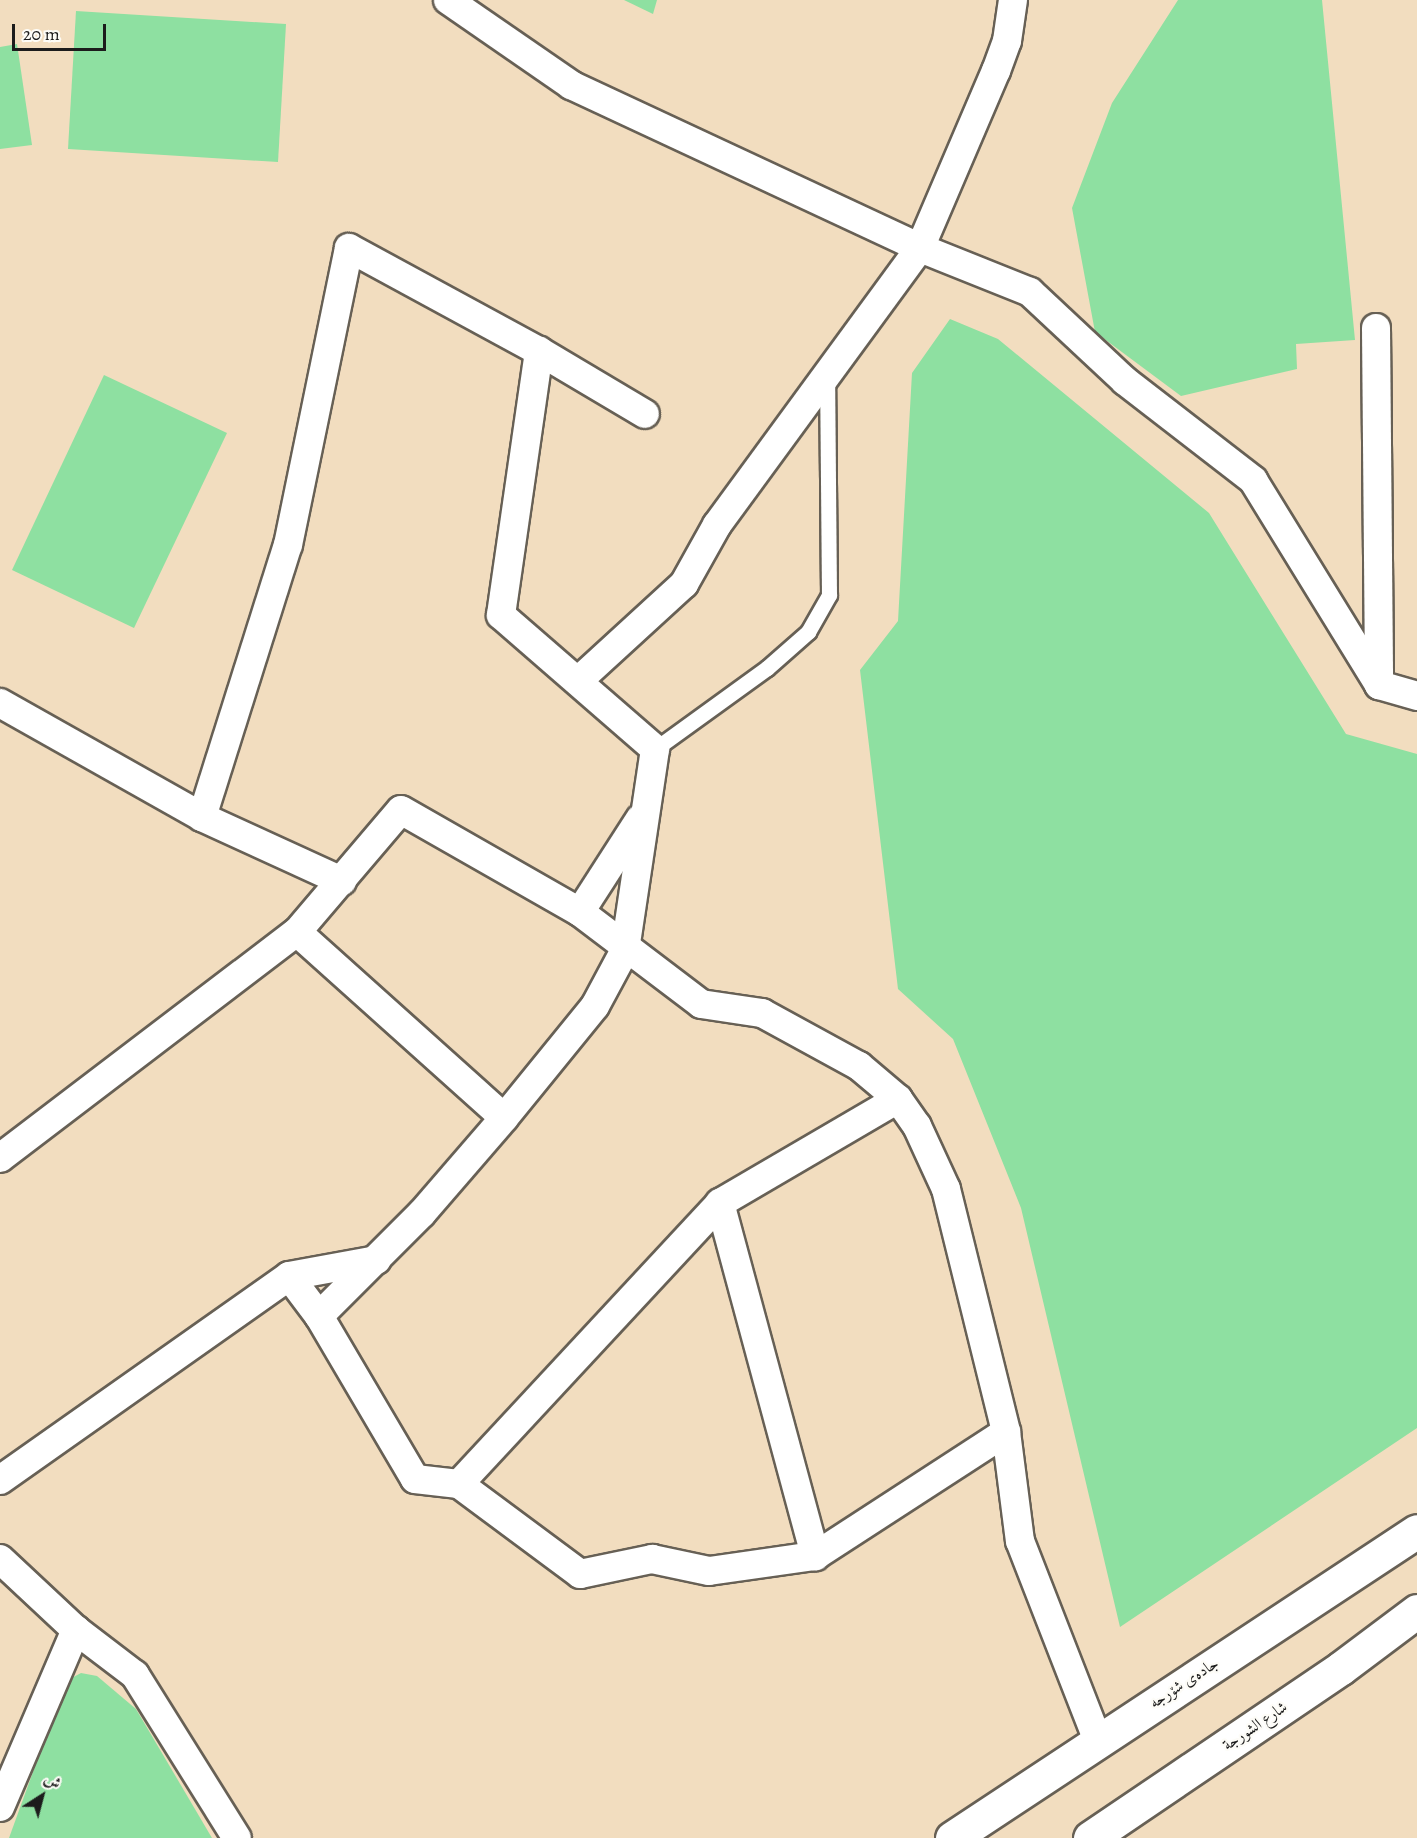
<!DOCTYPE html>
<meta charset="utf-8">
<style>
body{margin:0}
#map{position:relative;width:1417px;height:1838px;overflow:hidden;background:#f2ddbf;font-family:Alegreya,Amiri,serif}
div>[style]{position:absolute}
.green>*{inset:0;background:#8ee0a1}
.roads{filter:drop-shadow(2px 0 #676055) drop-shadow(-2px 0 #676055) drop-shadow(0 2px #676055) drop-shadow(0 -2px #676055)}
.service>*{height:15px;margin:-7.5px;padding:0 7.5px;transform-origin:7.5px;border-radius:7.5px;background:#fff}
.minor>*{height:28px;margin:-14px;padding:0 14px;transform-origin:14px;border-radius:14px;background:#fff}
.primary>*{height:33px;margin:-16.5px;padding:0 16.5px;transform-origin:16.5px;border-radius:16.5px;background:#fff}
span{translate:-50% -50%;white-space:nowrap;text-align:center;line-height:1.15;-webkit-text-stroke:4.5px #fdfcf7;paint-order:stroke}
.street-label{font-size:16px;color:#1c1c1c}
.north{position:absolute;left:12px;top:1766px;width:60px;height:60px;-webkit-text-stroke:4px #fdfcf7;paint-order:stroke;rotate:36deg;font-size:16px;font-weight:700;line-height:24px;text-align:center;color:#1c1c1c}
.north::after{content:'';display:block;margin:auto;width:21px;height:27px;background:#1c1c1c;clip-path:polygon(50% 0,100% 100%,50% 72%,0 100%)}
.scale{position:absolute;left:12px;top:24px;width:94px;height:27px;box-sizing:border-box;border:3px solid #1c1c1c;border-top:0;padding-left:8px;font-size:18px;line-height:21px;white-space:nowrap;color:#1c1c1c;-webkit-text-stroke:4px #fdfcf7;paint-order:stroke}
</style>
<div id="map">
<div class="green">
<i style="clip-path:polygon(624px 0,657px 0,653px 14px)"></i>
<i style="clip-path:polygon(1178px 0,1322px 0,1355px 340px,1296px 344px,1297px 369px,1181px 396px,1095px 332px,1072px 208px,1112px 103px)"></i>
<i style="clip-path:polygon(76px 11px,286px 24px,278px 162px,68px 149px)"></i>
<i style="clip-path:polygon(17px 44px,32px 145px,0 149px,0 47px)"></i>
<i style="clip-path:polygon(950px 319px,998px 339px,1209px 513px,1346px 734px,1417px 754px,1417px 1428px,1120px 1627px,1021px 1208px,953px 1039px,898px 989px,860px 670px,898px 621px,912px 373px)"></i>
<i style="clip-path:polygon(104px 375px,227px 433px,134px 628px,12px 570px)"></i>
<i style="clip-path:polygon(81px 1673px,97px 1676px,136px 1709px,212px 1838px,9px 1838px,66px 1681px)"></i>
</div>
<div class="roads">
<div class="service">
<i style="left:655px;top:749px;width:138px;rotate:-35.9deg"></i>
<i style="left:767px;top:668px;width:55px;rotate:-41.3deg"></i>
<i style="left:808px;top:632px;width:43px;rotate:-60.4deg"></i>
<i style="left:829px;top:595px;width:215px;rotate:-90.5deg"></i>
</div>
<div class="minor">
<i style="left:448px;top:0;width:150px;rotate:34.6deg"></i>
<i style="left:571px;top:85px;width:385px;rotate:25deg"></i>
<i style="left:920px;top:248px;width:118px;rotate:21.8deg"></i>
<i style="left:1030px;top:292px;width:130px;rotate:43.1deg"></i>
<i style="left:1125px;top:381px;width:162px;rotate:37.7deg"></i>
<i style="left:1253px;top:480px;width:241px;rotate:58.4deg"></i>
<i style="left:1379px;top:685px;width:40px;rotate:16deg"></i>
<i style="left:1376px;top:328px;width:357px;rotate:89.5deg"></i>
<i style="left:578px;top:681px;width:144px;rotate:-42.5deg"></i>
<i style="left:684px;top:584px;width:68px;rotate:-60.8deg"></i>
<i style="left:717px;top:525px;width:343px;rotate:-53.8deg"></i>
<i style="left:920px;top:248px;width:193px;rotate:-66.8deg"></i>
<i style="left:996px;top:71px;width:32px;rotate:-70deg"></i>
<i style="left:1007px;top:41px;width:41px;rotate:-81.7deg"></i>
<i style="left:0;top:703px;width:232px;rotate:29.4deg"></i>
<i style="left:202px;top:817px;width:154px;rotate:24.6deg"></i>
<i style="left:202px;top:817px;width:285px;rotate:-72.5deg"></i>
<i style="left:288px;top:545px;width:303px;rotate:-78.4deg"></i>
<i style="left:349px;top:248px;width:216px;rotate:28.5deg"></i>
<i style="left:539px;top:351px;width:123px;rotate:30.7deg"></i>
<i style="left:580px;top:912px;width:111px;rotate:-57.2deg"></i>
<i style="left:297px;top:932px;width:278px;rotate:41.9deg"></i>
<i style="left:504px;top:1118px;width:144px;rotate:-50.9deg"></i>
<i style="left:595px;top:1006px;width:64px;rotate:-61.8deg"></i>
<i style="left:625px;top:950px;width:203px;rotate:-81.5deg"></i>
<i style="left:655px;top:749px;width:204px;rotate:-139deg"></i>
<i style="left:501px;top:615px;width:267px;rotate:-81.8deg"></i>
<i style="left:0;top:1158px;width:373px;rotate:-37.3deg"></i>
<i style="left:297px;top:932px;width:160px;rotate:-49.6deg"></i>
<i style="left:401px;top:810px;width:206px;rotate:29.7deg"></i>
<i style="left:580px;top:912px;width:152px;rotate:37.2deg"></i>
<i style="left:701px;top:1004px;width:62px;rotate:8.4deg"></i>
<i style="left:762px;top:1013px;width:111px;rotate:28.7deg"></i>
<i style="left:859px;top:1066px;width:51px;rotate:40.2deg"></i>
<i style="left:898px;top:1099px;width:33px;rotate:55deg"></i>
<i style="left:917px;top:1126px;width:69px;rotate:65.3deg"></i>
<i style="left:946px;top:1189px;width:250px;rotate:76.1deg"></i>
<i style="left:1006px;top:1432px;width:110px;rotate:82.7deg"></i>
<i style="left:1020px;top:1541px;width:212px;rotate:68.7deg"></i>
<i style="left:720px;top:1203px;width:366px;rotate:74.9deg"></i>
<i style="left:289px;top:1276px;width:50px;rotate:53.1deg"></i>
<i style="left:319px;top:1316px;width:189px;rotate:59.5deg"></i>
<i style="left:415px;top:1479px;width:44px;rotate:6.5deg"></i>
<i style="left:459px;top:1484px;width:151px;rotate:36.6deg"></i>
<i style="left:580px;top:1574px;width:74px;rotate:-11.8deg"></i>
<i style="left:652px;top:1559px;width:58px;rotate:11.9deg"></i>
<i style="left:709px;top:1571px;width:107px;rotate:-8.1deg"></i>
<i style="left:815px;top:1556px;width:228px;rotate:-33deg"></i>
<i style="left:319px;top:1316px;width:146px;rotate:-45deg"></i>
<i style="left:422px;top:1213px;width:125px;rotate:-49.2deg"></i>
<i style="left:0;top:1480px;width:354px;rotate:-35.2deg"></i>
<i style="left:289px;top:1276px;width:89px;rotate:-10.3deg"></i>
<i style="left:459px;top:1484px;width:384px;rotate:-47.1deg"></i>
<i style="left:720px;top:1203px;width:206px;rotate:-30.3deg"></i>
<i style="left:0;top:1559px;width:104px;rotate:43.1deg"></i>
<i style="left:76px;top:1630px;width:74px;rotate:37.3deg"></i>
<i style="left:135px;top:1675px;width:192px;rotate:58deg"></i>
<i style="left:0;top:1807px;width:193px;rotate:-66.8deg"></i>
</div>
<div class="primary">
<i style="left:952px;top:1838px;width:557px;rotate:-33.43deg"></i>
<i style="left:1090px;top:1838px;width:303px;rotate:-34.1deg"></i>
<i style="left:1341px;top:1668px;width:95px;rotate:-36.9deg"></i>
</div>
</div>
<div class="street-label">
<span style="left:1184px;top:1683px;rotate:-33deg">جادەی شۆرجە</span>
<span style="left:1255px;top:1726px;rotate:-34deg">شارع الشورجة</span>
</div>
<div class="north">ش</div>
<div class="scale">20 m</div>
</div>
